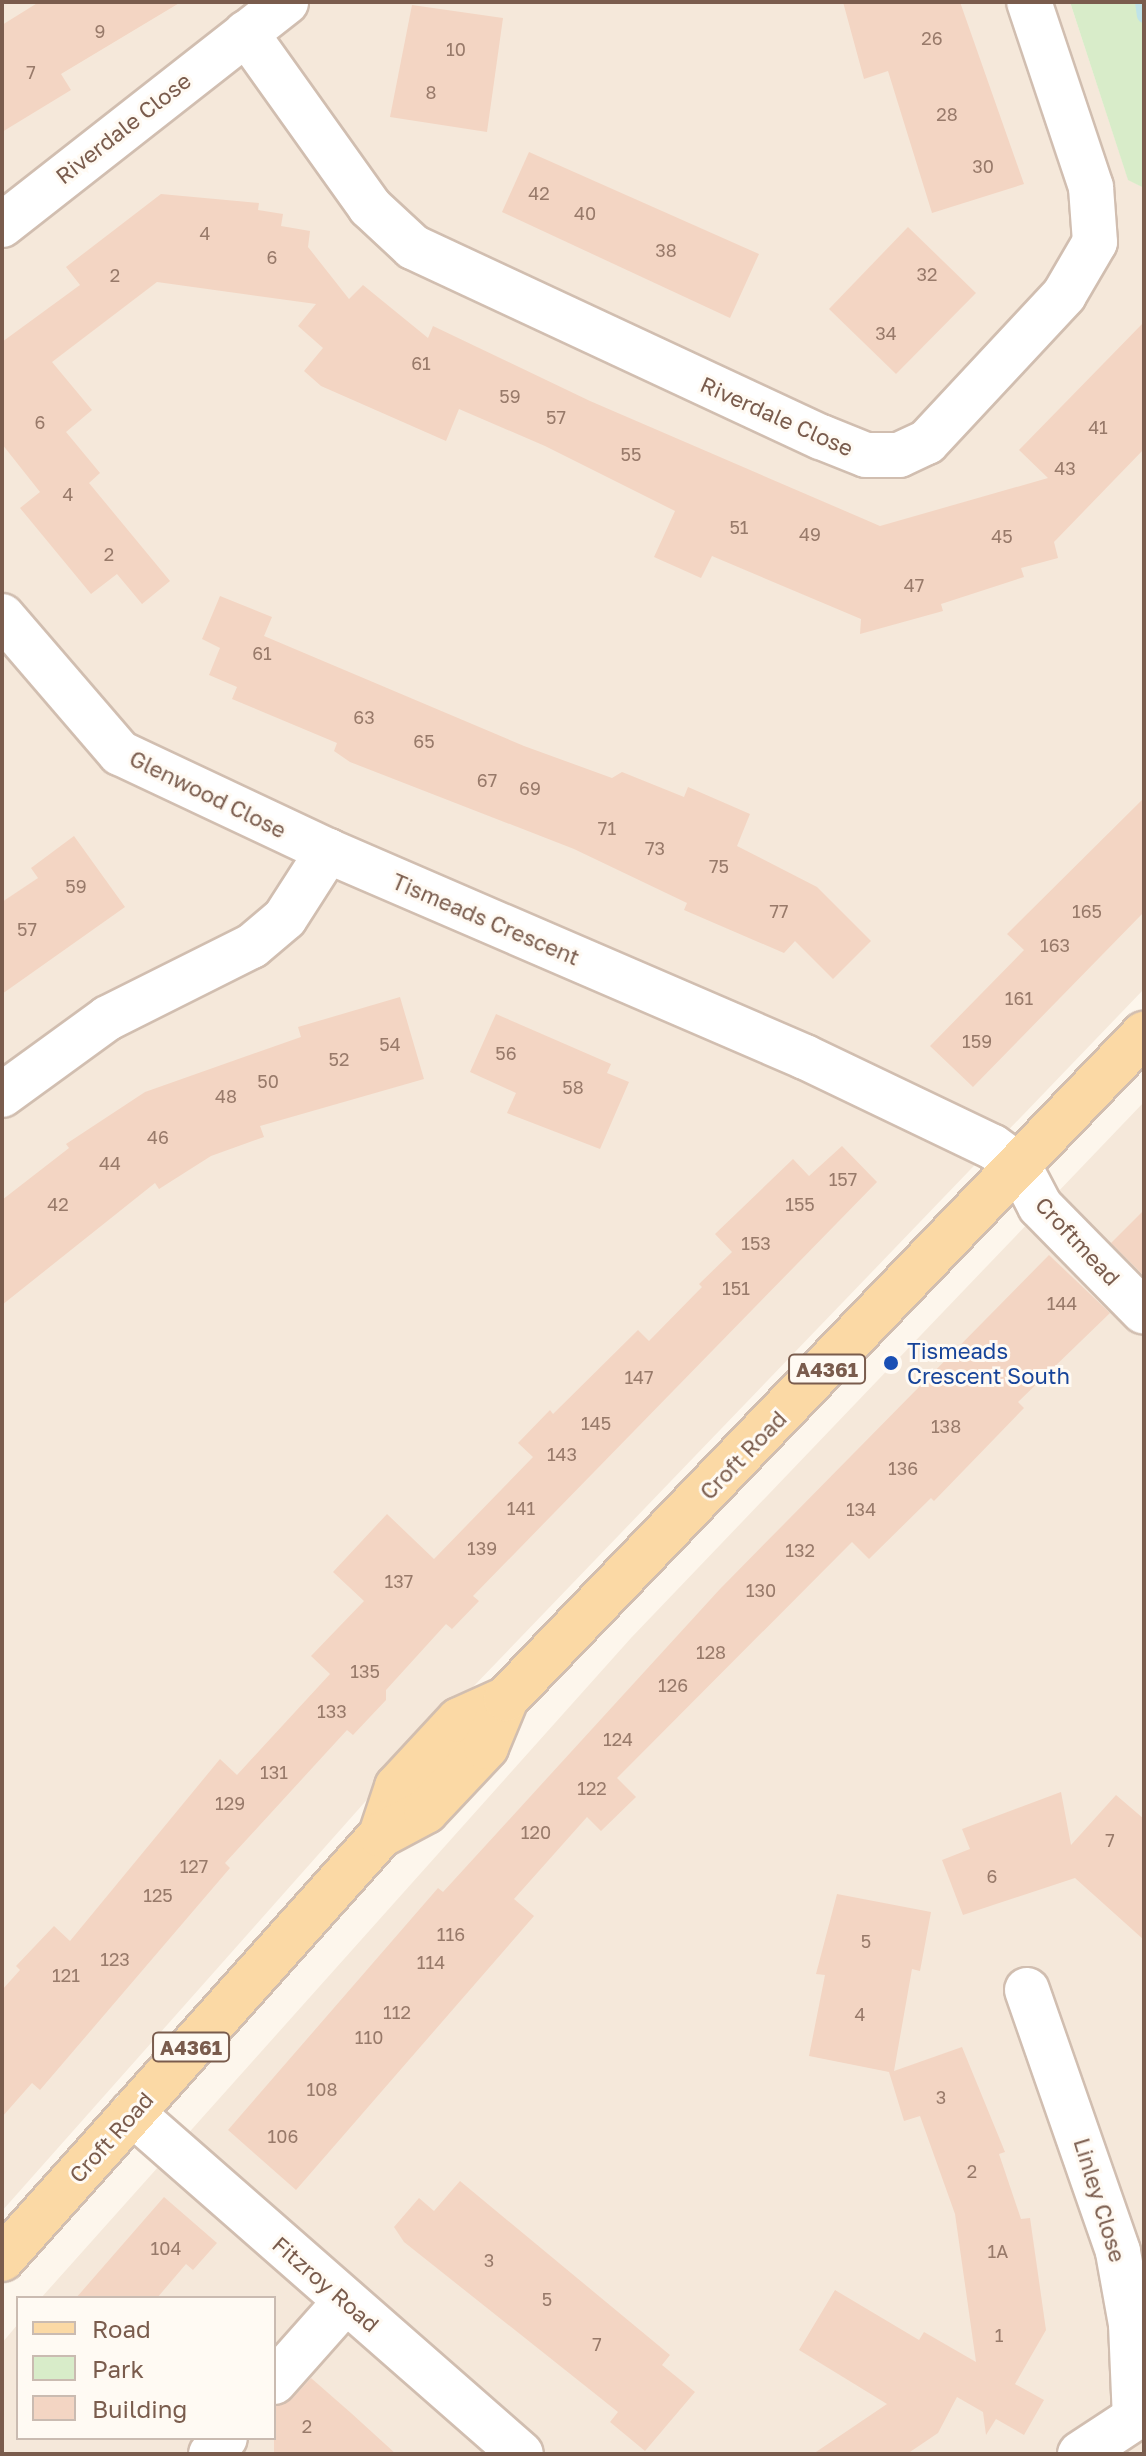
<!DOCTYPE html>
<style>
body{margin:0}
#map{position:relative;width:1146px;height:2456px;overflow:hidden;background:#fdf6ec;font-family:"Golos Text",sans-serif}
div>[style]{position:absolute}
.residential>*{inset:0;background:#f5e8da}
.green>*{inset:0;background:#d8ecc9}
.stream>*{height:14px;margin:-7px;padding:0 7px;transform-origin:7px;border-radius:7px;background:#bfe3e8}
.building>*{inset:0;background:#f3d5c3}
.roads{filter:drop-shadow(2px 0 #d1beb0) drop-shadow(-2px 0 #d1beb0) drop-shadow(0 2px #d1beb0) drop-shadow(0 -2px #d1beb0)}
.street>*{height:44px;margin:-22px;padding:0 22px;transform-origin:22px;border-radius:22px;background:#fff}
.primary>*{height:44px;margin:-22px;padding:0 22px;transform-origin:22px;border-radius:22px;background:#fbd9a5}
.dots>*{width:22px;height:22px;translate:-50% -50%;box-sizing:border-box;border:4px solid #fffaf3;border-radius:50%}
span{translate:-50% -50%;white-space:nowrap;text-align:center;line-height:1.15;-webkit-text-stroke:6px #fffaf3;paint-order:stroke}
.number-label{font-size:18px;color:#987a6a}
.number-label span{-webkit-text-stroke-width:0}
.shield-label span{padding:2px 6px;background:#fffaf3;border:2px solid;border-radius:6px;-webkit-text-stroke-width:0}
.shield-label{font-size:20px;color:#7a5c4d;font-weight:700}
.street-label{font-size:22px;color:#7a5c4d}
.transit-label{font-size:22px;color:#164399}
.left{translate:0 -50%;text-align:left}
.frame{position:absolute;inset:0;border:4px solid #7a5c4d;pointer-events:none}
.legend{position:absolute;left:16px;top:2296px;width:260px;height:144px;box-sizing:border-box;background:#fffaf3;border:2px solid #cabbb1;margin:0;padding:10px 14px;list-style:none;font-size:24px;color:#7a5c4d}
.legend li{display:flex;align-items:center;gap:16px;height:40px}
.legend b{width:40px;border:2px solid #cabbb1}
</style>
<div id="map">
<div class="residential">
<i style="clip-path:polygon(2px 2px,1070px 2px,1128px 179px,1144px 188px,1144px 989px,396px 1767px,2px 2211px)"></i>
<i style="clip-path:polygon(1144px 1102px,1144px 2454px,2px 2454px,2px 2343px,18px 2324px,18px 2438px,274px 2438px,274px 2298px,41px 2298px,631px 1638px)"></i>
</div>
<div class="green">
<i style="clip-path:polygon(1070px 2px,1144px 2px,1144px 188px,1128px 180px)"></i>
</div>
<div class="stream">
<i style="left:1142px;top:2px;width:14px;rotate:82deg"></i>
</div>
<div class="building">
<i style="clip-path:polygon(39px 2px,181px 2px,61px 74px,71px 90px,2px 132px,2px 25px)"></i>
<i style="clip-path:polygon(843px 2px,960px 2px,1024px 184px,932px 213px,888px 71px,864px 79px)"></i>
<i style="clip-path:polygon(412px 5px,503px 18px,487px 132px,390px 117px)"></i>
<i style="clip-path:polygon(529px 152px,759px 254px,730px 318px,502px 212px)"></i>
<i style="clip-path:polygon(161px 194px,259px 203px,258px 210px,283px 214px,281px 226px,310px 231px,308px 247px,349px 299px,363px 285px,428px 338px,433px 326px,590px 401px,880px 526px,1048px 478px,1019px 450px,1144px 322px,1144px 449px,1054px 542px,1058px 558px,1021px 568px,1024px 577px,941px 604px,943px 611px,860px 634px,861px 619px,712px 556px,701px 578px,654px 557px,675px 511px,545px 446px,459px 409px,446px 441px,321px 386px,304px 371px,323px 348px,298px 326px,316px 304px,157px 282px,52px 362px,92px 410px,66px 432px,100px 473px,89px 483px,170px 581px,142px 604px,117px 574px,91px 594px,20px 508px,40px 492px,2px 444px,2px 342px,80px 285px,66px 267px)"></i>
<i style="clip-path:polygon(908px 227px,976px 293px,896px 374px,829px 309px)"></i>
<i style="clip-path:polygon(220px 596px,272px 617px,264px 636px,524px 746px,612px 778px,622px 772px,684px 797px,688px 787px,750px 814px,737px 846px,817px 887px,871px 941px,833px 979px,795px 941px,784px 953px,684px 910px,687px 903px,574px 849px,350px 762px,334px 751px,337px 743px,232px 699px,237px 687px,209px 675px,220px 648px,202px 639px)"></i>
<i style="clip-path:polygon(1144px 798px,1144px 912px,973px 1087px,930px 1046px,1024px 950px,1007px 934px)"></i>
<i style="clip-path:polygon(74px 836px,125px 907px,2px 994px,2px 902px,38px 878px,31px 868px)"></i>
<i style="clip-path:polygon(400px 997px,424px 1079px,260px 1126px,264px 1137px,211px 1156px,159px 1189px,155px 1183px,2px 1305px,2px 1200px,69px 1148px,66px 1144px,145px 1092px,301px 1037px,298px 1027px)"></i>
<i style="clip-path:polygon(496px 1014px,611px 1064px,607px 1073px,629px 1082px,600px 1149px,507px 1113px,516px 1093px,470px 1072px)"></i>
<i style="clip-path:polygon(842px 1146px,877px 1182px,473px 1596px,479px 1601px,452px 1629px,446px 1624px,386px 1690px,386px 1700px,353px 1735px,347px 1730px,225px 1863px,230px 1868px,40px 2090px,32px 2083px,2px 2117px,2px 1990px,20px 1970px,16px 1966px,54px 1926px,70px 1941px,220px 1759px,237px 1775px,330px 1674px,311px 1656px,364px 1601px,333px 1572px,387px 1514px,434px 1559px,533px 1457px,518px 1443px,550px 1410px,553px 1414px,638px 1330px,649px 1341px,702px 1287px,699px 1284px,732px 1252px,715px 1234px,793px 1159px,809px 1176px)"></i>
<i style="clip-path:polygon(1144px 1210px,1144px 1276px,1111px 1243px)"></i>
<i style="clip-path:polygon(1049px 1255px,1110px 1313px,1018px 1402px,1024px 1408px,934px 1501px,931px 1498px,869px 1559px,852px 1542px,617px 1778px,636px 1797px,601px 1831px,587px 1817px,514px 1899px,534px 1916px,296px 2190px,228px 2130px,438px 1888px,443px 1892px,720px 1589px)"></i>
<i style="clip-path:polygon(1061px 1792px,1071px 1845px,1116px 1795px,1144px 1819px,1144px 1940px,1075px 1878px,963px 1915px,942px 1860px,970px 1849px,962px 1829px)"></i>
<i style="clip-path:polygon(837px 1894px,931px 1912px,920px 1971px,912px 1969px,894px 2071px,962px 2047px,1005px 2152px,999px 2154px,1021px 2219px,1030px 2218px,1046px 2330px,1015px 2384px,1044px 2400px,1024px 2435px,996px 2419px,986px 2435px,983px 2412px,957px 2397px,938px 2433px,907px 2454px,813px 2454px,887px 2404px,799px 2350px,835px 2290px,919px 2340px,924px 2332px,976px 2362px,955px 2214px,920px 2116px,904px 2121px,889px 2072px,809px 2056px,825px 1975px,816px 1974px)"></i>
<i style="clip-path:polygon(460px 2181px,670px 2355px,662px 2365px,695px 2392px,645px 2451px,610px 2422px,618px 2412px,404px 2242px,394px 2227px,419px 2198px,434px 2211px)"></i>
<i style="clip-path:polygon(164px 2197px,217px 2243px,193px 2270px,186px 2264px,157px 2298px,76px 2298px)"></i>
<i style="clip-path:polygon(311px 2378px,351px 2413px,396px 2454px,274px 2454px,274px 2406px,292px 2399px)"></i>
</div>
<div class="roads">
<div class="street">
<i style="left:246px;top:33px;width:214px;rotate:54.5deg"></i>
<i style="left:370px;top:207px;width:59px;rotate:42.9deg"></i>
<i style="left:413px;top:247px;width:450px;rotate:25deg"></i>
<i style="left:821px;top:437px;width:48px;rotate:21.8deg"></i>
<i style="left:866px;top:455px;width:33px"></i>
<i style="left:899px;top:455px;width:31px;rotate:-25deg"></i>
<i style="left:927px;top:442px;width:201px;rotate:-47deg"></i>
<i style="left:1064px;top:295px;width:61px;rotate:-59.7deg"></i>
<i style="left:1095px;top:242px;width:55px;rotate:-94.2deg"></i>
<i style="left:1091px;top:187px;width:195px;rotate:-108.5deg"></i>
<i style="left:2px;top:225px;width:361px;rotate:-38.1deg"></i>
<i style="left:2px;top:616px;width:181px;rotate:49.3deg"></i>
<i style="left:120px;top:753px;width:230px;rotate:25.2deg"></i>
<i style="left:2px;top:1095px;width:131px;rotate:-36deg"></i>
<i style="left:108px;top:1018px;width:161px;rotate:-26.6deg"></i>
<i style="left:252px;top:946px;width:43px;rotate:-40.3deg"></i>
<i style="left:285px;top:918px;width:80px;rotate:-57.3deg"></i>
<i style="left:328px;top:851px;width:520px;rotate:23.36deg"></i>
<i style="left:805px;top:1057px;width:208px;rotate:25.6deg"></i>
<i style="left:993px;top:1147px;width:32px;rotate:36deg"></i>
<i style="left:1019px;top:1166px;width:45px;rotate:62.3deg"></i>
<i style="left:1040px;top:1206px;width:148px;rotate:45.5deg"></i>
<i style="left:1027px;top:1990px;width:277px;rotate:70.8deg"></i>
<i style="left:1118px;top:2252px;width:73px;rotate:79.8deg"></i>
<i style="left:1131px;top:2324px;width:94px;rotate:87.6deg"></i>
<i style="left:132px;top:2113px;width:517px;rotate:41.24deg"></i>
<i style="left:274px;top:2382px;width:108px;rotate:-48.4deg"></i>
<i style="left:211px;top:2454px;width:21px;rotate:-49deg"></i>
<i style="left:1080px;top:2454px;width:77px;rotate:-33.3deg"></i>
</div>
<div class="primary">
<i style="left:381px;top:1835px;width:51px;rotate:-71.6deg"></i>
<i style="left:397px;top:1787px;width:91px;rotate:-47.2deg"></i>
<i style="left:459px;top:1720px;width:51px;rotate:-24.1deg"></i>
<i style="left:2px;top:2259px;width:569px;rotate:-48.21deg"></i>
<i style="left:381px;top:1835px;width:51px;rotate:-28.1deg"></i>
<i style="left:426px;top:1811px;width:88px;rotate:-46.8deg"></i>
<i style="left:486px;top:1747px;width:52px;rotate:-67.4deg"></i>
<i style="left:506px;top:1699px;width:922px;rotate:-46.19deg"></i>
</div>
</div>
<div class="dots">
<i style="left:891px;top:1363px;background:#1a4fb4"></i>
</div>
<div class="number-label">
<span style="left:100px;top:31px">9</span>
<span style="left:932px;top:38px">26</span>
<span style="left:456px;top:49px">10</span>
<span style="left:31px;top:72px">7</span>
<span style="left:431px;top:92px">8</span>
<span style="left:947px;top:114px">28</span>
<span style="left:983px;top:166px">30</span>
<span style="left:539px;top:193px">42</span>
<span style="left:585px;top:213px">40</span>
<span style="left:205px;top:233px">4</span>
<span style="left:666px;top:250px">38</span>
<span style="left:272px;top:257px">6</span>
<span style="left:927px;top:274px">32</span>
<span style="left:115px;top:275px">2</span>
<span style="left:886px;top:333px">34</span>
<span style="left:421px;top:363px">61</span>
<span style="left:510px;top:396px">59</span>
<span style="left:556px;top:417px">57</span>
<span style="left:40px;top:422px">6</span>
<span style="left:1098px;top:427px">41</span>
<span style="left:631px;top:454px">55</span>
<span style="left:1065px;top:468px">43</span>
<span style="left:68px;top:494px">4</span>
<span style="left:739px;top:527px">51</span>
<span style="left:810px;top:534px">49</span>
<span style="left:1002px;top:536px">45</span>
<span style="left:109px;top:554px">2</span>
<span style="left:914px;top:585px">47</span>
<span style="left:262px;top:653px">61</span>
<span style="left:364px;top:717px">63</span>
<span style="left:424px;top:741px">65</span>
<span style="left:487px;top:780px">67</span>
<span style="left:530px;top:788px">69</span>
<span style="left:607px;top:828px">71</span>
<span style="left:655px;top:848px">73</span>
<span style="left:719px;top:866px">75</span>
<span style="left:76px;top:886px">59</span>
<span style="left:779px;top:911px">77</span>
<span style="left:1087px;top:911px">165</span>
<span style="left:27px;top:929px">57</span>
<span style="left:1055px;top:945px">163</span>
<span style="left:1019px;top:998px">161</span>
<span style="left:977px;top:1041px">159</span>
<span style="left:390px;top:1044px">54</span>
<span style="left:506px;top:1053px">56</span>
<span style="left:339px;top:1059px">52</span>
<span style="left:268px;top:1081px">50</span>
<span style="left:573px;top:1087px">58</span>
<span style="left:226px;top:1096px">48</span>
<span style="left:158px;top:1137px">46</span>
<span style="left:110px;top:1163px">44</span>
<span style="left:843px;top:1179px">157</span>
<span style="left:58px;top:1204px">42</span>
<span style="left:800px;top:1204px">155</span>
<span style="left:756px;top:1243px">153</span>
<span style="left:736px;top:1288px">151</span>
<span style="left:1062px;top:1303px">144</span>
<span style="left:639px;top:1377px">147</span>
<span style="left:596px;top:1423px">145</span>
<span style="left:946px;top:1426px">138</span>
<span style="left:562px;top:1454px">143</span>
<span style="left:903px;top:1468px">136</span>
<span style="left:521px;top:1508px">141</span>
<span style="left:861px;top:1509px">134</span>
<span style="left:482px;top:1548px">139</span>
<span style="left:800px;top:1550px">132</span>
<span style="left:399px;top:1581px">137</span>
<span style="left:761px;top:1590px">130</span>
<span style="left:711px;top:1652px">128</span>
<span style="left:365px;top:1671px">135</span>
<span style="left:673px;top:1685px">126</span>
<span style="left:332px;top:1711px">133</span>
<span style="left:618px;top:1739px">124</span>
<span style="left:274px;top:1772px">131</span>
<span style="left:592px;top:1788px">122</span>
<span style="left:230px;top:1803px">129</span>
<span style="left:536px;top:1832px">120</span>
<span style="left:1110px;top:1840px">7</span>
<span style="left:194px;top:1866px">127</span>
<span style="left:992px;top:1876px">6</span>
<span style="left:158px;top:1895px">125</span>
<span style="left:451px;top:1934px">116</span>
<span style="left:866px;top:1941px">5</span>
<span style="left:115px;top:1959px">123</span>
<span style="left:431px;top:1962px">114</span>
<span style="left:66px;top:1975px">121</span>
<span style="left:397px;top:2012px">112</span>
<span style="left:860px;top:2014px">4</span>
<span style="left:369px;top:2037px">110</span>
<span style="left:322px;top:2089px">108</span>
<span style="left:941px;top:2097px">3</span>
<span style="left:283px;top:2136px">106</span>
<span style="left:972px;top:2171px">2</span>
<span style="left:166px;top:2248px">104</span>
<span style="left:998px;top:2251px">1A</span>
<span style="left:489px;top:2260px">3</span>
<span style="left:547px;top:2299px">5</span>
<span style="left:999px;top:2335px">1</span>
<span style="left:597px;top:2344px">7</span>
<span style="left:307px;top:2426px">2</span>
</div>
<div class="shield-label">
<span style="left:827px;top:1369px">A4361</span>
<span style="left:191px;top:2047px">A4361</span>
</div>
<div class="street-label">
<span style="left:123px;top:128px;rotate:-38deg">Riverdale Close</span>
<span style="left:777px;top:416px;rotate:24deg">Riverdale Close</span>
<span style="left:208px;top:794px;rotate:26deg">Glenwood Close</span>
<span style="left:486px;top:919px;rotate:23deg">Tismeads Crescent</span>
<span style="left:1078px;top:1241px;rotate:47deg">Croftmead</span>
<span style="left:743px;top:1455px;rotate:-46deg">Croft Road</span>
<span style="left:111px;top:2137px;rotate:-48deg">Croft Road</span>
<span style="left:1100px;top:2200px;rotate:73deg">Linley Close</span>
<span style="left:326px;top:2284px;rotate:41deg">Fitzroy Road</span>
</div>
<div class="transit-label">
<span class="left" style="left:907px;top:1363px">Tismeads<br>Crescent South</span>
</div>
<div class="frame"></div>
<ul class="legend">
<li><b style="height:10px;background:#fbd9a5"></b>Road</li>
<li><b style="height:22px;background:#d8ecc9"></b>Park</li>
<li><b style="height:22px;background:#f3d5c3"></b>Building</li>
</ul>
</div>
